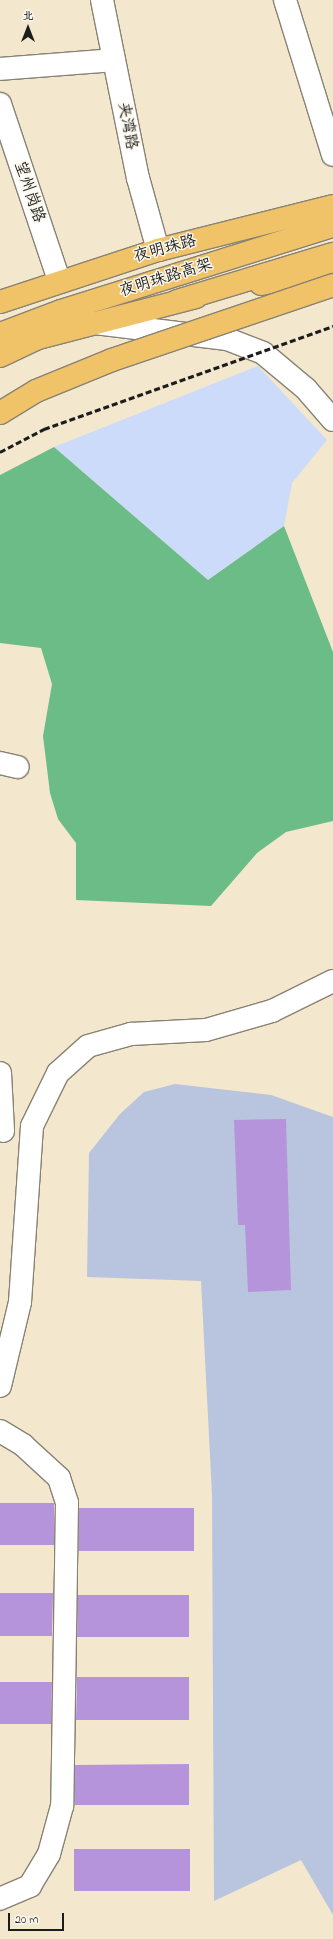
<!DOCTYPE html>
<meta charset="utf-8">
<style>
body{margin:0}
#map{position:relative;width:333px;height:1939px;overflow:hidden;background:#f3e7cd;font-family:"Indie Flower","LXGW WenKai TC",sans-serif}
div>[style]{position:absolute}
.built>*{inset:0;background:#cddbfa}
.industrial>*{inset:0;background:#b9c5de}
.forest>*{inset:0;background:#6bbc87}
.building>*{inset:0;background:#b594db}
.roads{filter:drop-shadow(1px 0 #888274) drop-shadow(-1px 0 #888274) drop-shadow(0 1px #888274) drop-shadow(0 -1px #888274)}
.minor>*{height:22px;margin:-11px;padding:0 11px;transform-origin:11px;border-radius:11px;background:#fff}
.major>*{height:22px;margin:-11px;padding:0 11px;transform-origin:11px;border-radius:11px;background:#f0c369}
.highway>*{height:22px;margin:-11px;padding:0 11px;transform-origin:11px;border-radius:11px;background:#f0c369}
.rail>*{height:3px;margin-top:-1.5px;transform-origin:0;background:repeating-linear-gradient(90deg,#1c1c1c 0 6px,transparent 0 9px)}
.bridges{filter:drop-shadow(1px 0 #888274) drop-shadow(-1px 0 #888274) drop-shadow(0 1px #888274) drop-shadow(0 -1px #888274)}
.major-bridge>*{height:22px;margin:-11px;padding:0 11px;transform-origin:11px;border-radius:11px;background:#f0c369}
span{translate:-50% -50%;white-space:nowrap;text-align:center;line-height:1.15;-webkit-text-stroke:3px #fbf7ec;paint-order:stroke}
.street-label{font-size:16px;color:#1c1c1c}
.north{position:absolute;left:8px;top:8px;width:40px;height:40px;-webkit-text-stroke:3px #fbf7ec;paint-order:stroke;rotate:0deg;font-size:11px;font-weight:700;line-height:16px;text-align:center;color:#1c1c1c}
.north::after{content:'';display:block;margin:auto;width:14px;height:18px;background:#1c1c1c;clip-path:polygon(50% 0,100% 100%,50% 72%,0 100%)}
.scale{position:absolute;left:8px;top:1913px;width:56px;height:18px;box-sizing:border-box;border:2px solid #1c1c1c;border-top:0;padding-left:5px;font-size:12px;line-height:14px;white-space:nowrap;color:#1c1c1c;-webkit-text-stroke:3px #fbf7ec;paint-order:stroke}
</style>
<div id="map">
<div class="built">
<i style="clip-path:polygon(258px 366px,327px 440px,292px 483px,284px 526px,208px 580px,54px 447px)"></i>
</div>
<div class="industrial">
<i style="clip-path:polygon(175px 1084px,271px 1095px,333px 1117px,333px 1915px,301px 1860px,214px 1901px,212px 1495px,201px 1281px,87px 1277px,89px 1153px,120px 1114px,144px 1092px)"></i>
</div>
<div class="forest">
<i style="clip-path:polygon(54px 447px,208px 580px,284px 526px,333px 652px,333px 821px,286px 832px,257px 853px,211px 906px,76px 900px,76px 843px,58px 819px,50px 793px,43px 736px,52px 684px,41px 648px,0 643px,0 475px)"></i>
</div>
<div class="building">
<i style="clip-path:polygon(286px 1119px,291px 1290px,248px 1292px,245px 1225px,238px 1225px,234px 1120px)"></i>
<i style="clip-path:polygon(0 1503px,54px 1503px,54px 1545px,0 1545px)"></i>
<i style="clip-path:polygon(79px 1508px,194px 1508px,194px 1551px,79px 1551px)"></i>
<i style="clip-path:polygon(0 1593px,53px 1593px,52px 1636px,0 1636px)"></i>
<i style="clip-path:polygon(78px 1595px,189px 1595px,189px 1637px,77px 1637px)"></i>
<i style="clip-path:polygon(77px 1677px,189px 1677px,189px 1720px,76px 1720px)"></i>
<i style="clip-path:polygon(0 1682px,52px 1682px,51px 1724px,0 1724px)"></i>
<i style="clip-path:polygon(189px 1764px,189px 1805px,75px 1805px,75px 1765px)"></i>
<i style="clip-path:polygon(74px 1849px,190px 1849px,190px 1891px,74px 1891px)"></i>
</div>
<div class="roads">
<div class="minor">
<i style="left:102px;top:0;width:182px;rotate:78.6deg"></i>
<i style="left:138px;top:178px;width:75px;rotate:74.5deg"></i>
<i style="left:285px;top:0;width:162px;rotate:72.8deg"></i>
<i style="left:0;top:69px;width:114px;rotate:-4.5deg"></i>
<i style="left:0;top:104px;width:186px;rotate:71.5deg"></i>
<i style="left:95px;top:323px;width:133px;rotate:6.9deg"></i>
<i style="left:227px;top:339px;width:39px;rotate:21deg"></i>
<i style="left:263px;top:353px;width:56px;rotate:39.9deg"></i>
<i style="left:306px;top:389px;width:41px;rotate:48.9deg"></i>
<i style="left:0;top:763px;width:18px;rotate:13deg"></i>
<i style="left:0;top:1073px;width:58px;rotate:87deg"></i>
<i style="left:0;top:1386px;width:86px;rotate:-76.6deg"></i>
<i style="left:20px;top:1302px;width:176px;rotate:-86.1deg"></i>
<i style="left:32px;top:1126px;width:59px;rotate:-63.9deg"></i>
<i style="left:58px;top:1073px;width:40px;rotate:-42deg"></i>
<i style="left:88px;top:1046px;width:45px;rotate:-15.6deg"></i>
<i style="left:131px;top:1034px;width:75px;rotate:-3.1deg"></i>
<i style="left:206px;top:1030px;width:69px;rotate:-16.1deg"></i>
<i style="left:272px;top:1011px;width:68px;rotate:-26.2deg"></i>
<i style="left:0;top:1431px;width:27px;rotate:31deg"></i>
<i style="left:23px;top:1445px;width:49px;rotate:42.5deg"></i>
<i style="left:59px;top:1478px;width:26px;rotate:72deg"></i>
<i style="left:67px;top:1503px;width:303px;rotate:90.9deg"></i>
<i style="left:62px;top:1806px;width:50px;rotate:105.2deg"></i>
<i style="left:49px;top:1854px;width:37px;rotate:121deg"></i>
<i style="left:30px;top:1886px;width:33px;rotate:157deg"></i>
</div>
<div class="major">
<i style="left:261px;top:284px;width:73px;rotate:-11deg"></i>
<i style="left:0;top:302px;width:166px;rotate:-18.2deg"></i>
<i style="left:158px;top:250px;width:180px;rotate:-14.1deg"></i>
<i style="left:0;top:356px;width:42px;rotate:-25.3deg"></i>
<i style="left:38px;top:338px;width:163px;rotate:-14.5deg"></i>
</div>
<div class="highway">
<i style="left:177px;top:301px;width:163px;rotate:-16.8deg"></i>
<i style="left:0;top:334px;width:65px;rotate:-20.7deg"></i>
<i style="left:61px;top:311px;width:285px;rotate:-17.4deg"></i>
</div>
</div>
<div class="rail">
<i style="left:0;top:452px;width:50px;rotate:-27.6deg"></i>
<i style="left:44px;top:429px;width:307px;rotate:-19.6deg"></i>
</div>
<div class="bridges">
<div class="major-bridge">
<i style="left:0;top:413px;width:42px;rotate:-31.4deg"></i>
<i style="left:36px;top:391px;width:82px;rotate:-22.2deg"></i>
<i style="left:112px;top:360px;width:233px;rotate:-18.7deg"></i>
</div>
</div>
<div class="street-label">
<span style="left:127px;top:126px;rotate:79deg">夹湾路</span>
<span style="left:29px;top:192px;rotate:71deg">望州岗路</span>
<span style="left:165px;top:249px;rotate:-15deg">夜明珠路</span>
<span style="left:166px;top:278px;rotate:-17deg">夜明珠路高架</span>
</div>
<div class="north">北</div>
<div class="scale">20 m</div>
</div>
